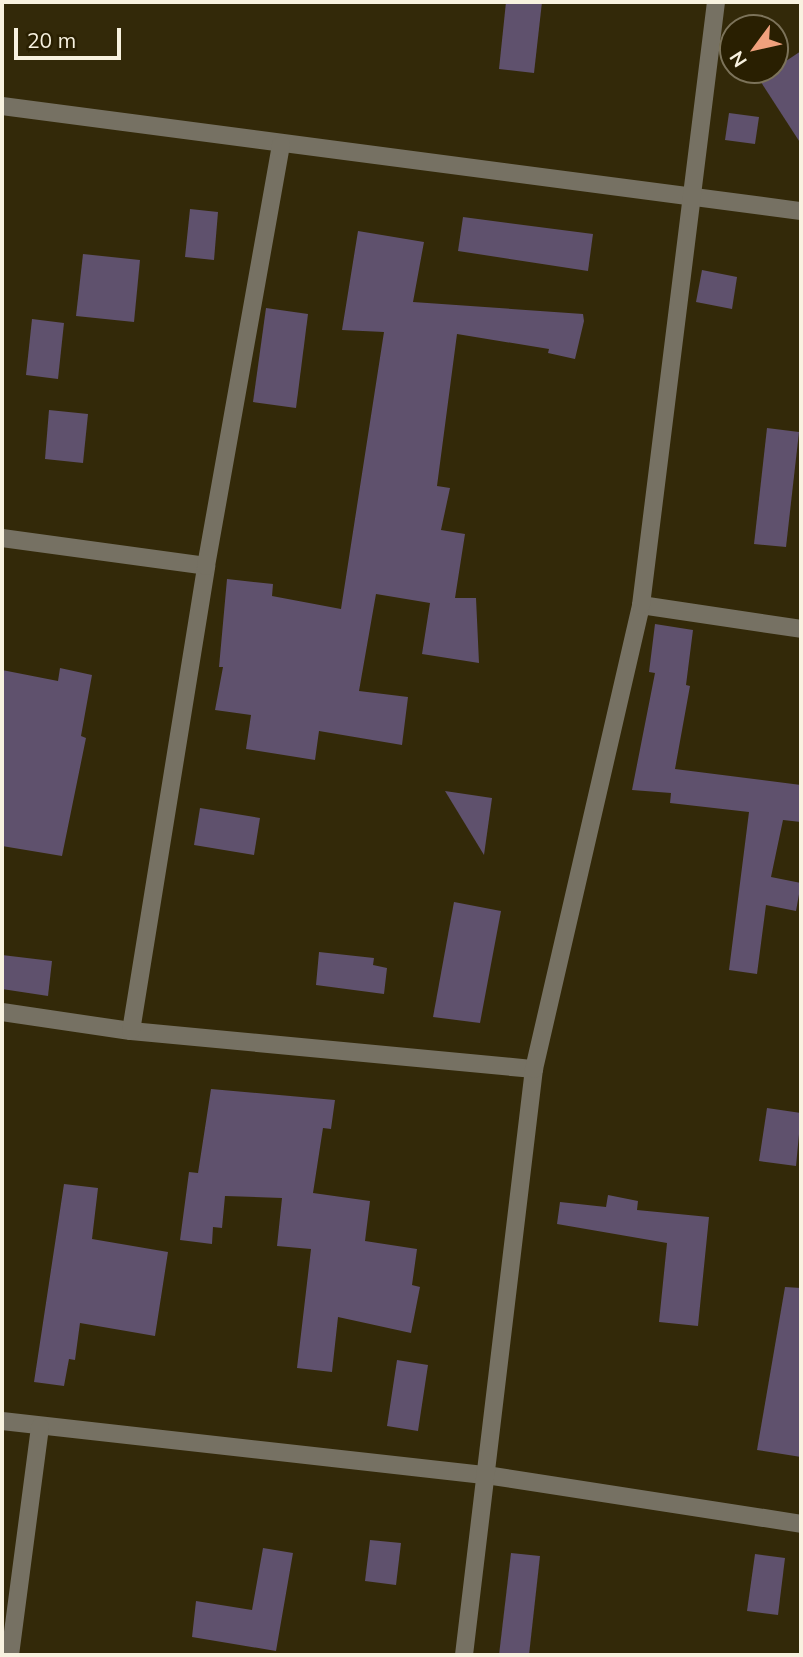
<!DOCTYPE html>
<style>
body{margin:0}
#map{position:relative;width:803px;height:1657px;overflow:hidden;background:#332909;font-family:Mulish,sans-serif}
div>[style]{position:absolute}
.building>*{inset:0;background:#5f516d}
.street>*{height:18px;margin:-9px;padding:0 9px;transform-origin:9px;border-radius:9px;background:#767163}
span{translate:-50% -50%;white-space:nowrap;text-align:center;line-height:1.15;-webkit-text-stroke:5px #291f01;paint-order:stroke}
.frame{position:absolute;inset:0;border:4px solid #f8f2e0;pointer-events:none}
.north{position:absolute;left:719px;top:14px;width:70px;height:70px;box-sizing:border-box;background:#291f01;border:2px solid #7c735a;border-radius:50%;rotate:237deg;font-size:19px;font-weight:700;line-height:28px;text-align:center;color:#f8f2e0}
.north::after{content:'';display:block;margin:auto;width:24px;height:32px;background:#f1a17d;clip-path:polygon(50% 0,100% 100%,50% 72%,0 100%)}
.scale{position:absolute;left:14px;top:28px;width:107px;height:32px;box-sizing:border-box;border:4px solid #f8f2e0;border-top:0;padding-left:9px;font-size:21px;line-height:24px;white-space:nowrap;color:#f8f2e0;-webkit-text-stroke:5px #291f01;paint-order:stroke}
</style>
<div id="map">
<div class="building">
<i style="clip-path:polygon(506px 2px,542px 2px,534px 73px,499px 69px)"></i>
<i style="clip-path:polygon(801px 51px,801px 144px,759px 79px)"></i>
<i style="clip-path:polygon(729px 113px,759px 117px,755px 144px,725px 140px)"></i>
<i style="clip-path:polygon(190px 209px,218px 212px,214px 260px,185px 257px)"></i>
<i style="clip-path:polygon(463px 217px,593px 234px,588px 271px,458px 251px)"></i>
<i style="clip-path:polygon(358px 231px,424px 242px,413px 302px,583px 314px,584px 321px,575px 359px,548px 353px,549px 349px,457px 334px,437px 486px,450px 488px,441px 530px,465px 534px,455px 598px,476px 598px,479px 663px,422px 654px,430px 603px,376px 594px,359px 691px,408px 697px,402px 745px,319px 731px,315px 760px,246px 749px,251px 715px,215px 710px,223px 667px,219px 667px,227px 579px,273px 584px,272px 596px,341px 609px,384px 332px,342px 330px)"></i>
<i style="clip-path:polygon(83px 254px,140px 260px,134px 322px,76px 316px)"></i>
<i style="clip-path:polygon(702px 270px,737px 277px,732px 309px,696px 302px)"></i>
<i style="clip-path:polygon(266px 308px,308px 314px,296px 408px,253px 402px)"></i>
<i style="clip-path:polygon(32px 319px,64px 323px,58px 379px,26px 375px)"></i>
<i style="clip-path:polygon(49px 410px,88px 414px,83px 463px,45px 459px)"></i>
<i style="clip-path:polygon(767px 428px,799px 432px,786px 547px,754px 544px)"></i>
<i style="clip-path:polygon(655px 624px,693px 630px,686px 685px,690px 686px,675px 769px,801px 785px,801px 822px,783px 820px,771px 877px,801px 883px,796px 911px,766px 905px,757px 974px,729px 970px,749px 812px,670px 803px,671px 793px,632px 790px,655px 673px,649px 672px)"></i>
<i style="clip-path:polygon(60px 668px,92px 675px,81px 736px,86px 738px,62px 856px,2px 846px,2px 670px,58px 681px)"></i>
<i style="clip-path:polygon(445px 791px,492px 798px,484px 855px)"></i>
<i style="clip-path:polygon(200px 808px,260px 818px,254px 855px,194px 845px)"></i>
<i style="clip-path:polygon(454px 902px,501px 911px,480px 1023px,433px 1017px)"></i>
<i style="clip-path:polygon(319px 952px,374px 958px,373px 965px,387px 968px,384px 994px,316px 985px)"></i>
<i style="clip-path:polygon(2px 955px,52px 961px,48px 996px,2px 989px)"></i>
<i style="clip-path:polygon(211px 1089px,335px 1100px,331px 1129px,323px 1128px,313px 1193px,370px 1201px,365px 1241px,417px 1249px,412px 1285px,420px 1287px,411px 1333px,338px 1317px,332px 1372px,297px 1368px,311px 1249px,277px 1246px,282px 1198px,225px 1196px,222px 1228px,213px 1227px,212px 1244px,180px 1240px,189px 1172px,198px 1173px)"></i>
<i style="clip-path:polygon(767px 1108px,801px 1113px,796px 1166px,759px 1161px)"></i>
<i style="clip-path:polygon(64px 1184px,98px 1188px,92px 1239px,168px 1252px,155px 1336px,80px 1323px,75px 1360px,69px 1359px,64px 1386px,34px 1382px)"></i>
<i style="clip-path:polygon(608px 1195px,638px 1201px,637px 1210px,709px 1217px,698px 1326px,659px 1322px,667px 1243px,557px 1224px,560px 1202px,606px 1207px)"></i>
<i style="clip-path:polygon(785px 1287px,801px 1288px,801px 1457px,757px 1450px)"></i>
<i style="clip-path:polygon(397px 1360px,428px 1365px,418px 1431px,387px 1426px)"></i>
<i style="clip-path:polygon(370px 1540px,401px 1543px,396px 1585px,365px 1581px)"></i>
<i style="clip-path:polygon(263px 1548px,293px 1553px,276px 1651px,192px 1637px,196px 1601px,252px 1610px)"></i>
<i style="clip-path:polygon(511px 1553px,540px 1556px,529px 1655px,499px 1655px)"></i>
<i style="clip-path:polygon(755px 1554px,785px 1558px,778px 1615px,747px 1611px)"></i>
</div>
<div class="street">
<i style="left:2px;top:106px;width:806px;rotate:7.49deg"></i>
<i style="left:2px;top:538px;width:206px;rotate:7.8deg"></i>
<i style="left:641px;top:605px;width:162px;rotate:8.5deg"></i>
<i style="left:2px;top:1012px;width:130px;rotate:8.4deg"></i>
<i style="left:131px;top:1031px;width:405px;rotate:5.4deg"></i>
<i style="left:131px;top:1031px;width:471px;rotate:-80.8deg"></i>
<i style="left:206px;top:566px;width:428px;rotate:-79.9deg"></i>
<i style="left:2px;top:1421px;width:487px;rotate:6.4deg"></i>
<i style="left:486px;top:1475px;width:319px;rotate:8.8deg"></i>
<i style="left:10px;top:1655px;width:230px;rotate:-82.5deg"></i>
<i style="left:464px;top:1655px;width:590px;rotate:-83.19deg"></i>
<i style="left:534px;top:1069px;width:476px;rotate:-77deg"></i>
<i style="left:641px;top:605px;width:608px;rotate:-82.91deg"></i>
</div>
<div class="frame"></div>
<div class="north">N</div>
<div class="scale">20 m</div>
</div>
